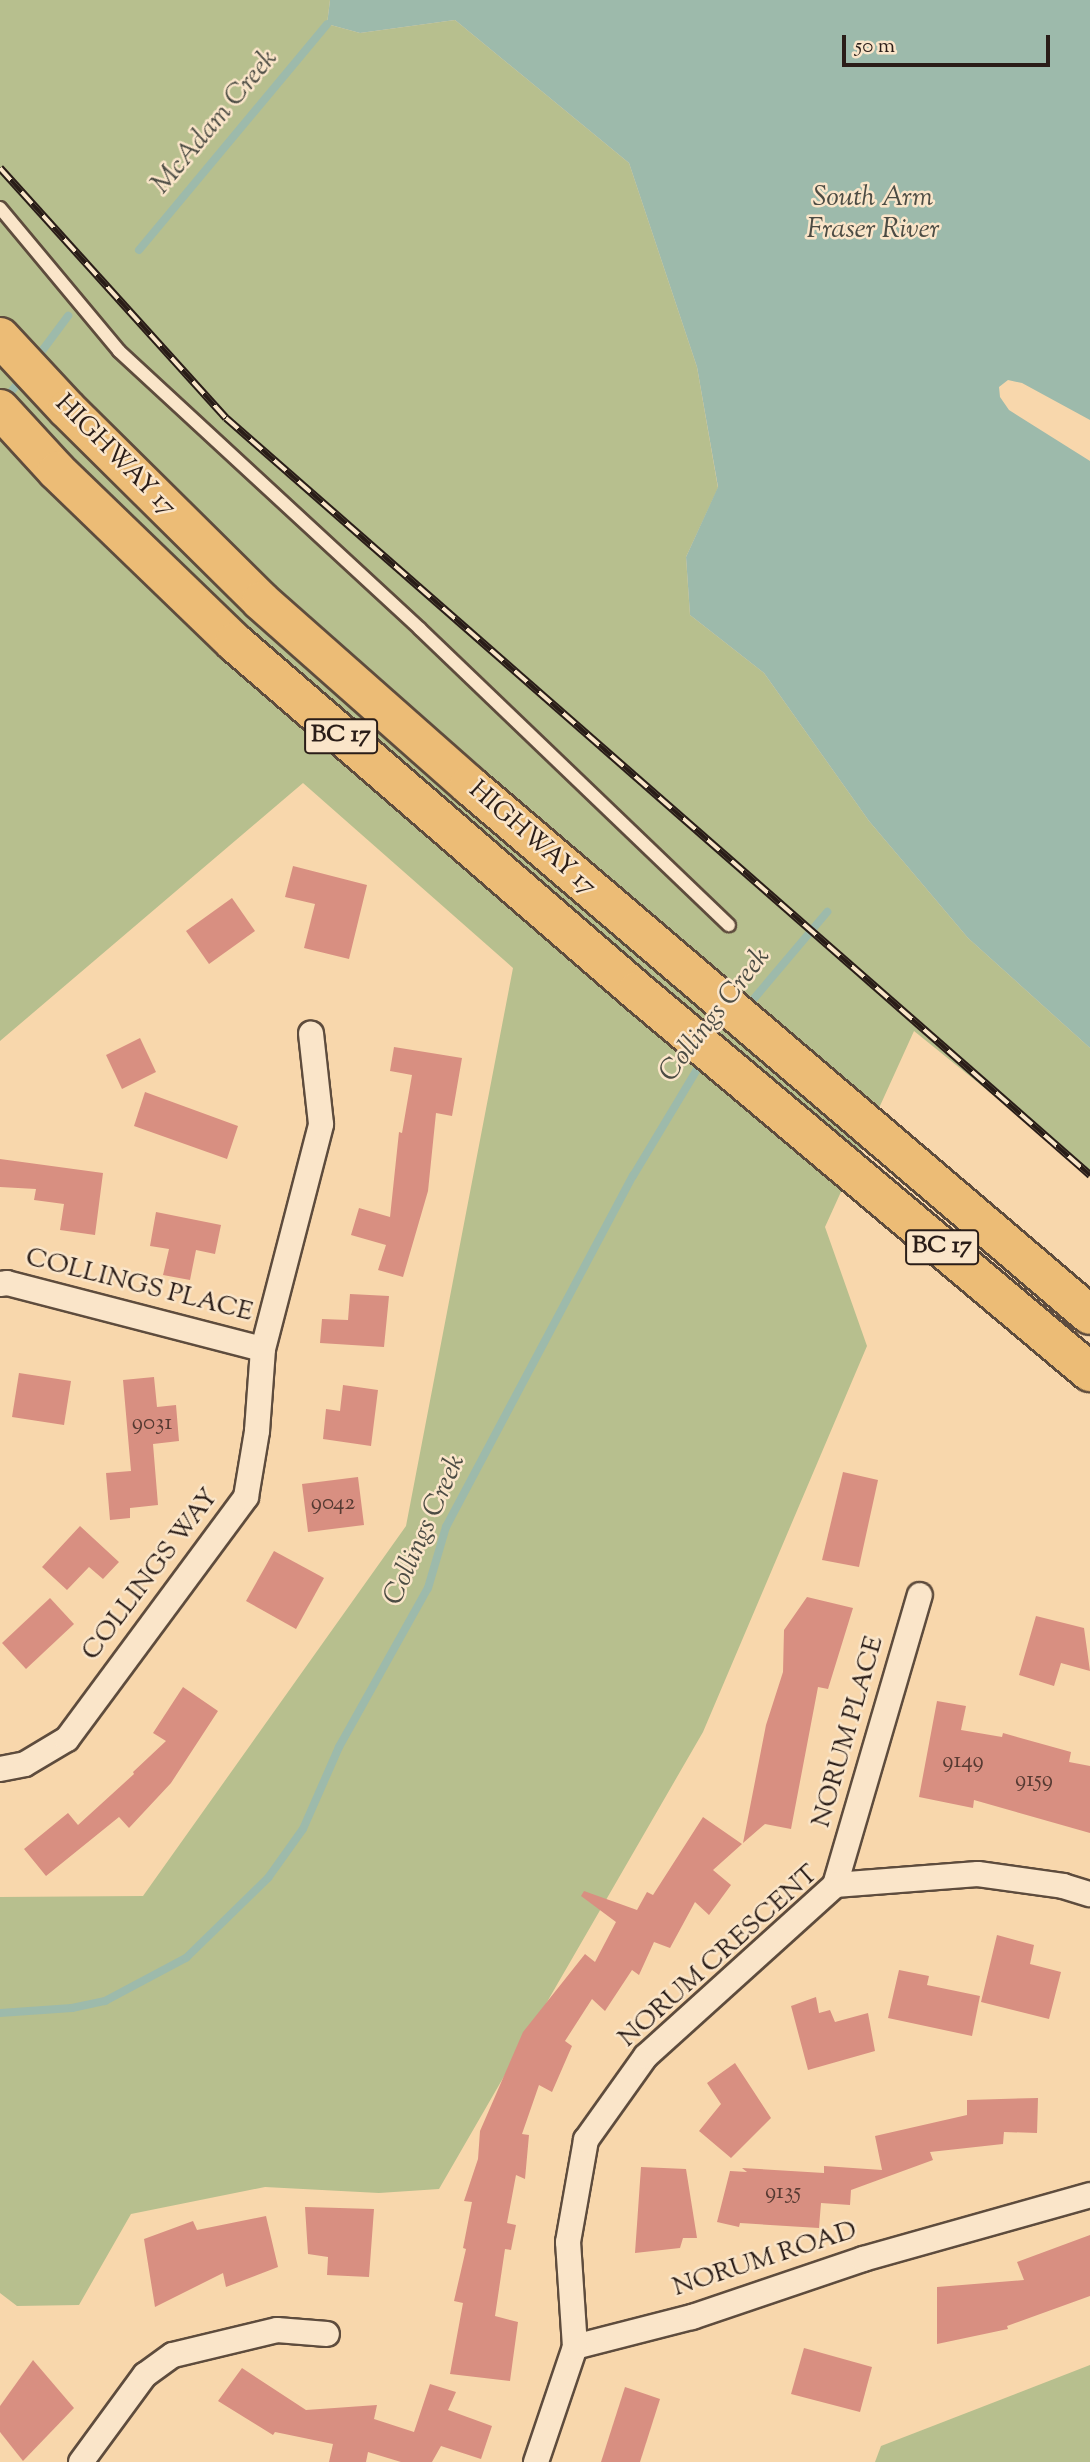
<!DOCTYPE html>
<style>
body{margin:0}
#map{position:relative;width:1090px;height:2462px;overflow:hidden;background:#f8d7ac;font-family:"Sorts Mill Goudy",serif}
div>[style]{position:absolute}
.green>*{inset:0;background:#b7bf8e}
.water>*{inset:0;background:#9dbaab}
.stream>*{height:8px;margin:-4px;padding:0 4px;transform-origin:4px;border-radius:4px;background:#9dbaab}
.building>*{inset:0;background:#d88f81}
.roads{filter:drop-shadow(2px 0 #5e4c3d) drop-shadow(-2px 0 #5e4c3d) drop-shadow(0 2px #5e4c3d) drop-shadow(0 -2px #5e4c3d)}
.lane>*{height:12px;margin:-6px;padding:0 6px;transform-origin:6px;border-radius:6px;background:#fae5c9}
.street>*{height:24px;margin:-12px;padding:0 12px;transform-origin:12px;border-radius:12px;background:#fae5c9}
.highway>*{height:38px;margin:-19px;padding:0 19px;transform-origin:19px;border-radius:19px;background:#ecbc76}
.rail>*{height:8px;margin-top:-4px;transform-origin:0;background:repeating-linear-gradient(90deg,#fae5c9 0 16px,#2a1d18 0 32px);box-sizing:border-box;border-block:2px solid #2a1d18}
span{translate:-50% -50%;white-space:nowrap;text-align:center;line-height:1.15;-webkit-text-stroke:5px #fae5c9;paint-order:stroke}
.number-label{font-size:23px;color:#563a32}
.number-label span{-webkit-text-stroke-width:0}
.shield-label span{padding:2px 5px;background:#fae5c9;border:2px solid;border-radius:5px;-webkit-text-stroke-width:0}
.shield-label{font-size:24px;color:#2a1d18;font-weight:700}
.street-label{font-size:26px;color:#2a1d18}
.water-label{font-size:28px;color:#4c4c44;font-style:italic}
.scale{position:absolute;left:842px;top:35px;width:208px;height:32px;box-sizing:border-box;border:4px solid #2a1d18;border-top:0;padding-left:9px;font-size:21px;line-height:24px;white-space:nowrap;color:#2a1d18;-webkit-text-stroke:5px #fae5c9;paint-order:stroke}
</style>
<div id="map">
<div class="green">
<i style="clip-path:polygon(0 0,330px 0,327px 24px,360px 33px,455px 20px,629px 163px,697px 367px,718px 488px,686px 557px,690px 615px,764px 673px,869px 821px,968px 938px,1090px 1048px,1090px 1173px,914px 1031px,825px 1227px,867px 1346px,703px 1732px,439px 2189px,379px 2193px,265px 2187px,131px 2214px,79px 2305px,17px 2306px,0 2293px,0 1897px,143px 1896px,406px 1526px,513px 968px,303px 783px,0 1041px)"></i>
<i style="clip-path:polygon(1090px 2365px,1090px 2462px,875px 2462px,881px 2446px)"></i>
</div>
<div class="water">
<i style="clip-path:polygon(330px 0,1090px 0,1090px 420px,1022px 383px,1008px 380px,999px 387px,1000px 397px,1009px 410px,1090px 461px,1090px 1048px,968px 938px,869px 821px,764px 673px,690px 615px,686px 557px,718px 487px,697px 367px,629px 163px,455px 20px,360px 33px,327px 24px)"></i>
</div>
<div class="stream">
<i style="left:139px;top:250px;width:294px;rotate:-50.2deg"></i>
<i style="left:36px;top:359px;width:54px;rotate:-53.3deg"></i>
<i style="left:4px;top:401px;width:33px;rotate:-52deg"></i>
<i style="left:746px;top:1008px;width:126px;rotate:-49.8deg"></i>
<i style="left:0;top:2013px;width:72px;rotate:-4deg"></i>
<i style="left:72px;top:2008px;width:34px;rotate:-12deg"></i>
<i style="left:105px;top:2001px;width:92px;rotate:-28deg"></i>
<i style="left:186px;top:1958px;width:115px;rotate:-44.3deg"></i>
<i style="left:268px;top:1878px;width:60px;rotate:-54.5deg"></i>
<i style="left:303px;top:1829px;width:90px;rotate:-66.3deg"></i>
<i style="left:339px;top:1747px;width:182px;rotate:-60.8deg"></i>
<i style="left:428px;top:1588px;width:64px;rotate:-73.6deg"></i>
<i style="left:446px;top:1527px;width:398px;rotate:-62deg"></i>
<i style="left:633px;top:1176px;width:138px;rotate:-59deg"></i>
</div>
<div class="building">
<i style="clip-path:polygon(293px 866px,367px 885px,349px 959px,304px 948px,315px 904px,285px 897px)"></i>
<i style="clip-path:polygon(232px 898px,255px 931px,209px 964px,186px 931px)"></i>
<i style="clip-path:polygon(140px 1038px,156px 1072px,122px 1089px,106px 1055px)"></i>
<i style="clip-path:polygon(394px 1047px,462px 1058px,452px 1116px,436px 1113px,428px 1191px,403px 1277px,378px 1270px,386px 1245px,351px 1235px,359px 1208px,390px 1217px,399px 1132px,402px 1133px,412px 1075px,390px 1071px)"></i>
<i style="clip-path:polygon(145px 1092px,238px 1126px,227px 1159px,134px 1126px)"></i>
<i style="clip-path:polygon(0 1159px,103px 1173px,95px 1235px,60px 1230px,64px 1204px,34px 1200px,36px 1189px,0 1187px)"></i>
<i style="clip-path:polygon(156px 1212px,221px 1225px,215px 1254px,196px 1250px,190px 1280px,163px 1275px,169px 1249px,150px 1246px)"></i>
<i style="clip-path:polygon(350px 1294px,389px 1296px,384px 1347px,320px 1343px,322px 1319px,348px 1320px)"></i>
<i style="clip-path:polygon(19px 1373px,71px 1381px,64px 1425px,12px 1417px)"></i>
<i style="clip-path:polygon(154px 1377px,157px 1407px,176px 1405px,179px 1441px,153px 1444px,158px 1505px,130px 1508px,130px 1518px,110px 1520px,106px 1473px,131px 1471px,123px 1380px)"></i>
<i style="clip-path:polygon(343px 1385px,378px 1390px,371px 1446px,323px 1439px,326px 1409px,340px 1411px)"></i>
<i style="clip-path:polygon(843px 1472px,878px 1480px,859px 1567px,822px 1560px)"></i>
<i style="clip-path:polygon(358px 1477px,364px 1525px,308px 1532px,302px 1484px)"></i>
<i style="clip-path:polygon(80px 1526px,119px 1562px,103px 1579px,89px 1567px,67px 1590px,42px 1567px)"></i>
<i style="clip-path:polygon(274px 1551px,324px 1578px,296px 1629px,246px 1601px)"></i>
<i style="clip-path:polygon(807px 1597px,853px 1608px,828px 1689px,818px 1687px,791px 1829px,765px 1824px,743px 1843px,766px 1725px,783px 1672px,784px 1630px)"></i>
<i style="clip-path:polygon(50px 1598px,74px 1624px,26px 1669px,2px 1643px)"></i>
<i style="clip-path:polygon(1036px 1616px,1084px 1628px,1090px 1671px,1061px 1663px,1054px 1686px,1019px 1675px)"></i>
<i style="clip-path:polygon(183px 1687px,218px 1711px,171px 1783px,129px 1828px,119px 1817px,46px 1876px,24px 1849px,68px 1813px,78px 1825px,134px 1774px,133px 1772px,166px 1741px,153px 1733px)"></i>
<i style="clip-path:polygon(937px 1701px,966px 1706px,961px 1730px,1002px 1737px,1003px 1733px,1071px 1752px,1069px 1762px,1090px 1766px,1090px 1833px,974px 1800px,973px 1808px,919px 1797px)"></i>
<i style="clip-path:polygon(703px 1817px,742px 1844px,713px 1870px,731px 1885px,709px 1915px,695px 1902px,670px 1948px,654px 1942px,639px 1975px,632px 1970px,605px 2011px,592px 1999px,565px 2041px,572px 2046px,552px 2092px,539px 2085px,522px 2134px,529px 2135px,525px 2179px,516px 2175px,507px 2223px,516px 2225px,511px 2250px,505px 2249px,495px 2316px,518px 2322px,510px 2381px,450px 2374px,463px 2303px,454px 2301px,466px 2249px,463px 2248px,472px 2202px,464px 2201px,478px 2159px,480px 2131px,523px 2032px,585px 1954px,595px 1962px,616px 1922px,581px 1896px,584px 1891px,637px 1910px,647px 1892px,653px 1895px)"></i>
<i style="clip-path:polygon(997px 1935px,1034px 1945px,1030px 1964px,1061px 1972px,1049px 2019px,981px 2002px)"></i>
<i style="clip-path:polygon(899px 1970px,929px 1976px,927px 1985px,980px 1996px,972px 2036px,888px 2018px)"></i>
<i style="clip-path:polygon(816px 1997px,819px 2013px,830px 2010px,835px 2022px,868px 2013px,875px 2051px,808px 2070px,791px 2006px)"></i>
<i style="clip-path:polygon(735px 2063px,771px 2118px,731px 2158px,699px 2131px,721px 2104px,707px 2083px)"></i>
<i style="clip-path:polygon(1038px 2098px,1037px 2133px,1004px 2132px,1003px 2144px,930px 2152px,933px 2160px,851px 2190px,850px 2205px,821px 2203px,819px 2228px,740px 2223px,739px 2227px,717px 2222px,730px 2171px,747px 2172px,742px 2168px,824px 2173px,824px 2166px,882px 2170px,875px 2136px,967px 2115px,967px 2100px)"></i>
<i style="clip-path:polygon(641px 2167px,686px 2169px,697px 2238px,683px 2238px,680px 2248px,635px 2253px)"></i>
<i style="clip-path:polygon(305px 2207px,374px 2209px,369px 2277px,327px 2275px,328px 2257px,308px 2254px)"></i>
<i style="clip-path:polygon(266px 2216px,278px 2267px,226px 2287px,223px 2273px,155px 2307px,144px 2239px,193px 2221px,197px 2230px)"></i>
<i style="clip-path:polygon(1090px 2235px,1090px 2296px,1007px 2326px,1008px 2329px,937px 2344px,937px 2287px,1024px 2280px,1017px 2262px)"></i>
<i style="clip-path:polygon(804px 2348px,872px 2367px,860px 2412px,791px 2394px)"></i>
<i style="clip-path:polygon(33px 2360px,74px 2408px,23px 2461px,0 2432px,0 2406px)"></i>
<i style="clip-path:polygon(242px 2368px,306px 2410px,377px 2405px,374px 2419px,414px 2432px,430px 2384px,456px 2392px,448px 2410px,492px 2426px,481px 2459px,441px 2446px,432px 2462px,401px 2462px,368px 2452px,366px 2462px,329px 2462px,333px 2444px,275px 2432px,273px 2435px,218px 2401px)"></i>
<i style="clip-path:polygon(625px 2387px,660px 2399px,640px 2462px,601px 2462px)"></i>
</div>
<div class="roads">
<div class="lane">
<i style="left:0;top:208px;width:186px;rotate:50.2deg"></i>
<i style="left:119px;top:351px;width:410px;rotate:42.7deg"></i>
<i style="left:420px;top:629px;width:428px;rotate:43.8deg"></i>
</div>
<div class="street">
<i style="left:0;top:1284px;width:7px;rotate:-8deg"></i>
<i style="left:7px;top:1283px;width:264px;rotate:14.5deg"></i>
<i style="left:0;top:1769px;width:25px;rotate:-11deg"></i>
<i style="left:25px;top:1764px;width:49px;rotate:-30.8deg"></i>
<i style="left:67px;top:1739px;width:301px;rotate:-53.5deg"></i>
<i style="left:246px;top:1497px;width:67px;rotate:-80.5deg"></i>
<i style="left:257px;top:1431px;width:82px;rotate:-85.8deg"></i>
<i style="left:263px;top:1349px;width:232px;rotate:-75.5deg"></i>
<i style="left:321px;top:1124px;width:91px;rotate:-96.3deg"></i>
<i style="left:835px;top:1885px;width:302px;rotate:-73.7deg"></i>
<i style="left:575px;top:2347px;width:121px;rotate:-14.4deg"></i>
<i style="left:692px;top:2317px;width:181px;rotate:-18.7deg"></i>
<i style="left:863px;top:2259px;width:236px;rotate:-15.7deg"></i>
<i style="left:81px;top:2462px;width:108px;rotate:-53.7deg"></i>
<i style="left:145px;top:2375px;width:34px;rotate:-36deg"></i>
<i style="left:173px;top:2355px;width:107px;rotate:-13.5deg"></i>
<i style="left:277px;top:2330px;width:50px;rotate:4.6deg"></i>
<i style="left:536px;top:2462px;width:121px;rotate:-71.3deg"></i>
<i style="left:575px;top:2347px;width:105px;rotate:-93.8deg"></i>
<i style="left:568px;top:2242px;width:104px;rotate:-80deg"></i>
<i style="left:586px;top:2140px;width:103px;rotate:-54.5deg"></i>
<i style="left:646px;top:2056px;width:255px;rotate:-42.1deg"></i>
<i style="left:835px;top:1885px;width:143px;rotate:-4.4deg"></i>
<i style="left:978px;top:1874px;width:86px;rotate:8deg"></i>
<i style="left:1063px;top:1886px;width:28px;rotate:17deg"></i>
</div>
<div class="highway">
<i style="left:0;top:337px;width:98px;rotate:47.1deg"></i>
<i style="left:67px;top:409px;width:273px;rotate:44.7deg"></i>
<i style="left:261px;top:601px;width:278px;rotate:41.5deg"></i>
<i style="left:469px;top:785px;width:816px;rotate:40.48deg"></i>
<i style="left:0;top:409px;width:84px;rotate:47.4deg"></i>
<i style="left:57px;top:471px;width:246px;rotate:44deg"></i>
<i style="left:234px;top:642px;width:533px;rotate:40.89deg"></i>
<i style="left:637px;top:991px;width:592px;rotate:40.07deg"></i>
</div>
</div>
<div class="rail">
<i style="left:0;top:168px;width:337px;rotate:47.9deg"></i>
<i style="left:226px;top:418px;width:1149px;rotate:41.22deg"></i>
</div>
<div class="number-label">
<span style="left:152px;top:1424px">9031</span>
<span style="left:333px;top:1504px">9042</span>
<span style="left:963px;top:1762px">9149</span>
<span style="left:1034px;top:1781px">9159</span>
<span style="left:783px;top:2193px">9135</span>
</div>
<div class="shield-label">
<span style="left:341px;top:736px">BC 17</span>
<span style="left:942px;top:1247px">BC 17</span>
</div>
<div class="street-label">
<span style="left:115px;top:456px;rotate:45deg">HIGHWAY 17</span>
<span style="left:532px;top:839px;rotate:41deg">HIGHWAY 17</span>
<span style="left:139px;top:1286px;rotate:14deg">COLLINGS PLACE</span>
<span style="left:151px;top:1575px;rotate:-53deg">COLLINGS WAY</span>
<span style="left:849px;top:1732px;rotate:-74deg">NORUM PLACE</span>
<span style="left:719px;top:1957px;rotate:-42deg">NORUM CRESCENT</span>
<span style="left:765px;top:2260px;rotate:-18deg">NORUM ROAD</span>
</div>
<div class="water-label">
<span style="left:215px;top:122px;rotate:-50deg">McAdam Creek</span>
<span style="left:873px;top:214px">South Arm<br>Fraser River</span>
<span style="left:715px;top:1015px;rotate:-52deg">Collings Creek</span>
<span style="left:425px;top:1530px;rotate:-66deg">Collings Creek</span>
</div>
<div class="scale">50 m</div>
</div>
